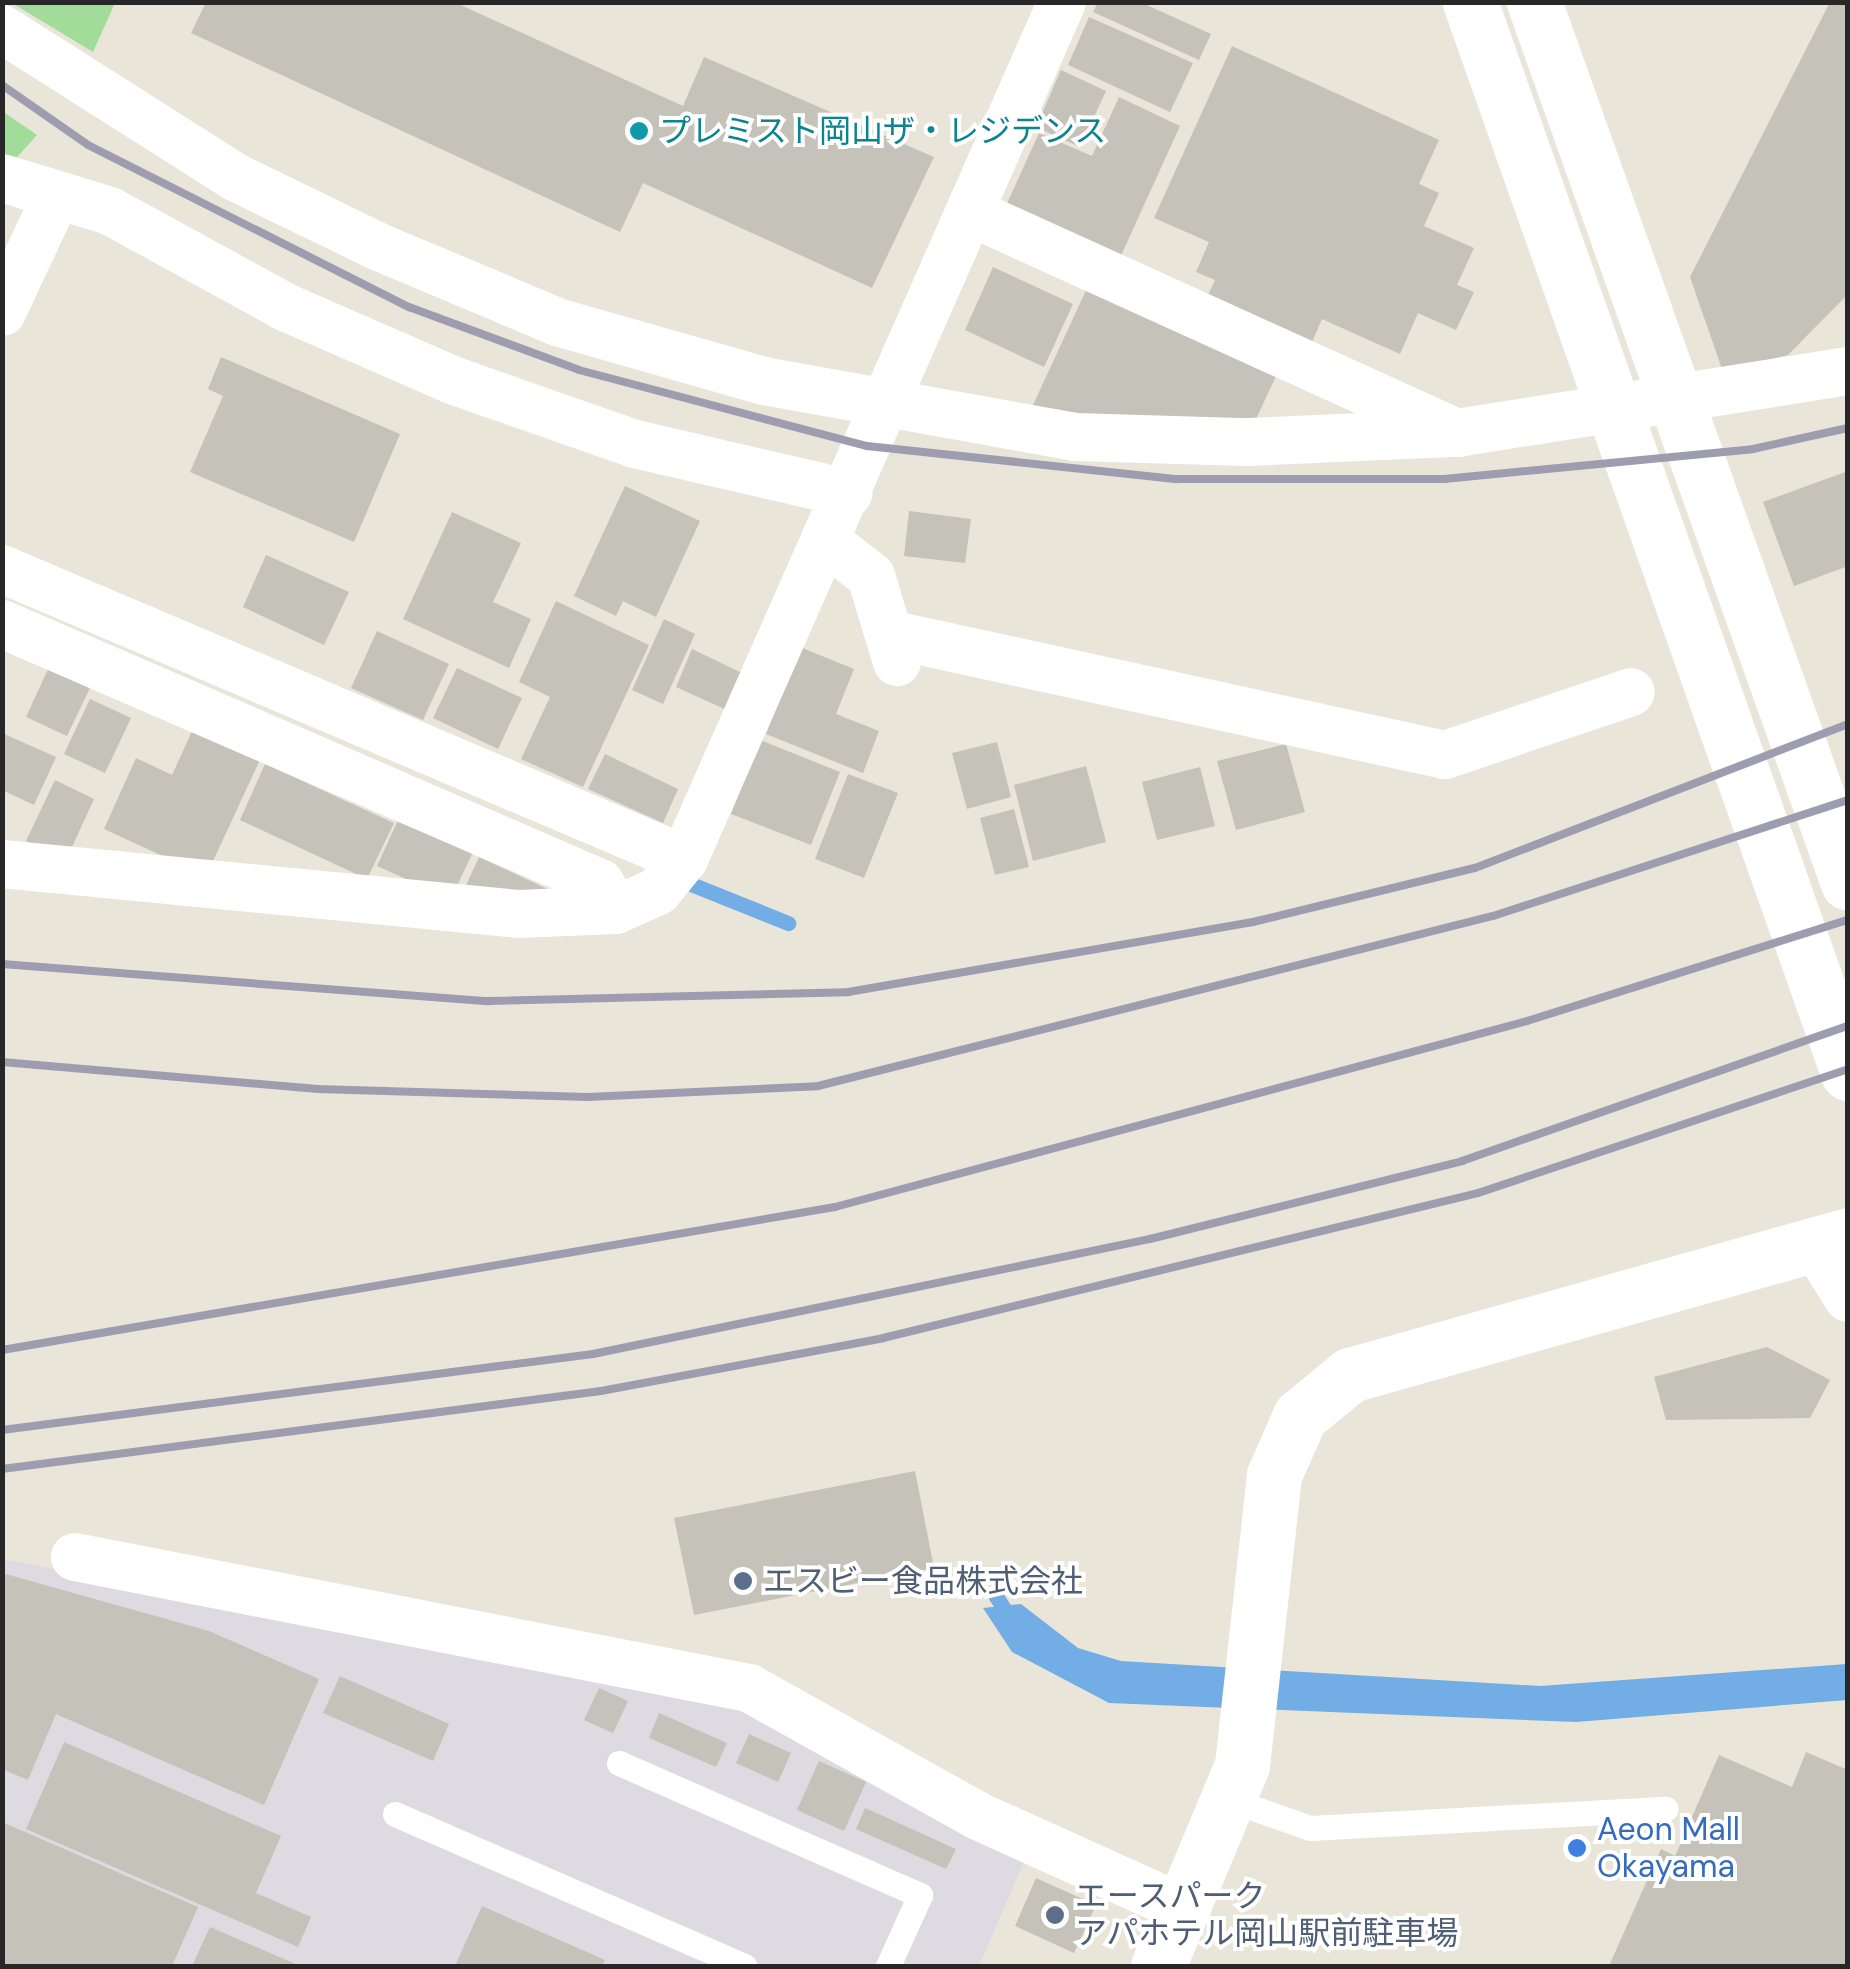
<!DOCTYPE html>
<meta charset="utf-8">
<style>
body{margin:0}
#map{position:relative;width:1850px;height:1969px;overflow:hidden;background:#e9e5d9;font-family:"DM Sans","Noto Sans JP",sans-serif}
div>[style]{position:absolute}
.industrial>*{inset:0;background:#dddae1}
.green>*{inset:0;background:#a1dc98}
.water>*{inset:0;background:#72ade5}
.stream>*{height:15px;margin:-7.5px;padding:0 7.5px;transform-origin:7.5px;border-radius:7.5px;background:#72ade5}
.building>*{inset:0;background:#c4c2b9}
.lane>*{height:25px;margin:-12.5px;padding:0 12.5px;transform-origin:12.5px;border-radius:12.5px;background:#fff}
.street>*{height:48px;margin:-24px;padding:0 24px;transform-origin:24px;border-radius:24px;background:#fff}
.secondary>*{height:55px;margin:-27.5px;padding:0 27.5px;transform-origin:27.5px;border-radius:27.5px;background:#fff}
.rail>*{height:8px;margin:-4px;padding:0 4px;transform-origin:4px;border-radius:4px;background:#9e9db0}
.dots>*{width:28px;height:28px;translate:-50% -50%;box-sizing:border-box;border:5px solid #fff;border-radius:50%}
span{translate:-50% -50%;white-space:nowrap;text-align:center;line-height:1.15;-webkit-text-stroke:8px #fff;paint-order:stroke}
.culture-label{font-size:32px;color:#0d838f}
.left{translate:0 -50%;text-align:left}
.service-label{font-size:32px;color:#4e5e75}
.shop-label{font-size:32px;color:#366cbe}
.frame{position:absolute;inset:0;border:5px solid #272727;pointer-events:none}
</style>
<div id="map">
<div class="industrial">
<i style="clip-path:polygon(2px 1559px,748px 1704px,1028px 1852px,979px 1966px,3px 1966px)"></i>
</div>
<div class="green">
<i style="clip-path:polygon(12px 3px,115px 3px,93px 52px)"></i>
<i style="clip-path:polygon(2px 111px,37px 135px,9px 166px,3px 163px)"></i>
</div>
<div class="water">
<i style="clip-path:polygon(1021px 1604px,1078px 1648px,1121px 1661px,1540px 1686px,1847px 1664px,1847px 1700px,1576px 1722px,1109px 1703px,1012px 1652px,983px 1608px)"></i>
</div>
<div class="stream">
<i style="left:676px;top:878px;width:121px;rotate:21.9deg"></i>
<i style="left:995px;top:1595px;width:30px;rotate:56deg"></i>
</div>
<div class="building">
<i style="clip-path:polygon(206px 2px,454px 2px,683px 106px,704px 57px,934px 157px,872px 288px,643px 183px,620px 232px,191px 33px)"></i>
<i style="clip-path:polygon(1098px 2px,1140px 2px,1211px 34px,1199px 60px,1093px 12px)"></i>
<i style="clip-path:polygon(1830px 2px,1848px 2px,1848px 294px,1788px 355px,1723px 372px,1690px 277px)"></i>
<i style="clip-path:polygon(1089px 17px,1193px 63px,1170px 112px,1068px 65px)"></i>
<i style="clip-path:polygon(1232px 46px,1439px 140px,1419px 184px,1439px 193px,1424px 226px,1474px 248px,1457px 285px,1474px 292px,1456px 330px,1418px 313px,1400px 354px,1322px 319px,1308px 351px,1204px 304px,1215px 280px,1196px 272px,1209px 242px,1154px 218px)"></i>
<i style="clip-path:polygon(1061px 70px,1106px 91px,1080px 147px,1036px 127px)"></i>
<i style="clip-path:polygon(1119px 97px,1180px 126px,1119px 260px,1005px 208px,1039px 133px,1092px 156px)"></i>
<i style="clip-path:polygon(993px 267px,1073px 304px,1044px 367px,965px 330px)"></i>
<i style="clip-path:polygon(1088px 286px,1278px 372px,1249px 434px,1076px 424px,1033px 405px)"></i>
<i style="clip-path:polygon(221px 357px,400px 434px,354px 542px,190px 472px,223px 396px,208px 389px)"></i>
<i style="clip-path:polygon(1848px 471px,1848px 566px,1794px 586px,1763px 502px)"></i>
<i style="clip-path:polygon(625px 486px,700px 521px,656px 617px,623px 601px,616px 616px,574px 596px)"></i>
<i style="clip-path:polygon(909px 511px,971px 519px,965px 563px,904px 556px)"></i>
<i style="clip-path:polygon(452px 512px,521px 543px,493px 602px,531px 619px,509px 668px,403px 619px)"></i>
<i style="clip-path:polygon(266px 555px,349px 592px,324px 645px,243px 607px)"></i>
<i style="clip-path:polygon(556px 601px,649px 645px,583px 787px,521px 759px,550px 697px,519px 682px)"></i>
<i style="clip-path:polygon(664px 619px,695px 634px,663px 704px,632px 690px)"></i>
<i style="clip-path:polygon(377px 631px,449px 664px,423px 720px,351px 688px)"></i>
<i style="clip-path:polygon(800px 647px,854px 669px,836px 714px,879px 731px,863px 773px,766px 734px)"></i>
<i style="clip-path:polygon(692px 649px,746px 675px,729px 711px,676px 687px)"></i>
<i style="clip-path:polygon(457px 668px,522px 698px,498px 749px,433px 718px)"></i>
<i style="clip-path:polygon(48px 669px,90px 688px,67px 736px,26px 717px)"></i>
<i style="clip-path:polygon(90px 699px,131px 718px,105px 773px,64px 754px)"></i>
<i style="clip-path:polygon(193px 729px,260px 760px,206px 876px,104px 829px,136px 758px,172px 775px)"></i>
<i style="clip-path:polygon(2px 733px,56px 757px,34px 805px,2px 790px)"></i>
<i style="clip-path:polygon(760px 740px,840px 772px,811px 845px,731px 814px)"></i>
<i style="clip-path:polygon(997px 742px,1011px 797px,967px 809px,952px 753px)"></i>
<i style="clip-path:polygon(1286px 744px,1305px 812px,1236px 830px,1217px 761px)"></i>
<i style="clip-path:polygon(605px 754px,678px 789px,663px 823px,588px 789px)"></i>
<i style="clip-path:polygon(265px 764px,394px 823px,367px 879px,240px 820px)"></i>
<i style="clip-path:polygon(1086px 766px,1106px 842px,1033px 861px,1014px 785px)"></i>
<i style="clip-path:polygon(1200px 767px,1215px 826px,1157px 840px,1142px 782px)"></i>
<i style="clip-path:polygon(848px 774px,898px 793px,864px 878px,815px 859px)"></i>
<i style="clip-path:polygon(55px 780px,94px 799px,66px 860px,26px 841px)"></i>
<i style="clip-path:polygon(1014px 809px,1029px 867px,995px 875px,980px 818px)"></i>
<i style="clip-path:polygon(399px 818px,473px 852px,451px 899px,377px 866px)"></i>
<i style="clip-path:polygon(479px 857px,558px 894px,462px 894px)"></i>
<i style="clip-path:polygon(1767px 1347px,1830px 1380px,1810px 1418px,1666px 1420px,1654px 1377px)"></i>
<i style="clip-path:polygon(915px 1471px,934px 1568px,694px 1615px,674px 1518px)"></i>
<i style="clip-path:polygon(2px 1573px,209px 1631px,319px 1679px,264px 1805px,56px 1714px,28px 1780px,2px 1769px)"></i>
<i style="clip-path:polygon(340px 1676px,449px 1724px,433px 1761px,323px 1713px)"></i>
<i style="clip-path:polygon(599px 1688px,628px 1701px,613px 1733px,584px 1720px)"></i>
<i style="clip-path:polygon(659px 1713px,727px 1743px,716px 1767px,649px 1738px)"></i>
<i style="clip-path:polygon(749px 1734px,791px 1753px,778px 1782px,736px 1763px)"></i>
<i style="clip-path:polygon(64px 1742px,281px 1836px,256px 1893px,311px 1917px,298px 1947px,26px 1829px)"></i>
<i style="clip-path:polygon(1806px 1752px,1848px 1770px,1848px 1966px,1609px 1966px,1661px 1849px,1675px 1856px,1719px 1755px,1792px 1787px)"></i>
<i style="clip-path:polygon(819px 1761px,866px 1782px,844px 1831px,797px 1810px)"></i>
<i style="clip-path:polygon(865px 1808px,956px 1849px,946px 1869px,856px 1829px)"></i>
<i style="clip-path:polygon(2px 1822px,198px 1907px,172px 1966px,2px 1966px)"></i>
<i style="clip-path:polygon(1036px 1878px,1096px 1905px,1074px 1953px,1015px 1926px)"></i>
<i style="clip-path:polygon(482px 1906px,605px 1960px,602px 1966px,455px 1966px)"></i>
<i style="clip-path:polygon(210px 1927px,300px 1966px,192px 1966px)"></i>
</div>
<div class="lane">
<i style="left:619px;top:1763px;width:329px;rotate:23.7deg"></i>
<i style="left:920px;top:1895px;width:78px;rotate:114.3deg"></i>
<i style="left:1228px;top:1799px;width:87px;rotate:19.5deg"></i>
<i style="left:1310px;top:1828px;width:356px;rotate:-3.1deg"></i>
<i style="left:395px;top:1814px;width:381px;rotate:23.5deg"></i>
</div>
<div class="street">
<i style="left:2px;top:29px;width:278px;rotate:32.4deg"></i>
<i style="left:237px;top:178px;width:158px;rotate:25.9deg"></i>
<i style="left:379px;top:247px;width:193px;rotate:22.8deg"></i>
<i style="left:557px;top:322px;width:215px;rotate:15.9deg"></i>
<i style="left:764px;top:381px;width:316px;rotate:10.2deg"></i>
<i style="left:1075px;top:437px;width:173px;rotate:1.7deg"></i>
<i style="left:1248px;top:442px;width:209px;rotate:-2.5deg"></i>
<i style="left:2px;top:178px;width:113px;rotate:17deg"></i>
<i style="left:110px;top:211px;width:200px;rotate:28.7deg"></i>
<i style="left:285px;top:307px;width:182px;rotate:23.6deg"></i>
<i style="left:452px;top:380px;width:194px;rotate:19.3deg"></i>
<i style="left:635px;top:444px;width:219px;rotate:13deg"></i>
<i style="left:970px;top:212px;width:535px;rotate:24.41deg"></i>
<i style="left:1457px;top:433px;width:396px;rotate:-9deg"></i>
<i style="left:2px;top:312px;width:125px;rotate:-64.9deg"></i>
<i style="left:826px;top:541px;width:57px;rotate:37.9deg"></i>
<i style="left:871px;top:576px;width:90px;rotate:73.2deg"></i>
<i style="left:2px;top:569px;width:741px;rotate:23.04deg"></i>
<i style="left:2px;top:624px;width:652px;rotate:23.42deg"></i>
<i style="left:600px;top:883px;width:31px;rotate:59deg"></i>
<i style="left:889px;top:634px;width:569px;rotate:12.28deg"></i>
<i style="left:1445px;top:755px;width:196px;rotate:-18.7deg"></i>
<i style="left:2px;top:864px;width:518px;rotate:5.53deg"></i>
<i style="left:518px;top:914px;width:98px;rotate:-2.3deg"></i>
<i style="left:616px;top:910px;width:46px;rotate:-24.3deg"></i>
<i style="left:658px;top:891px;width:41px;rotate:-50.9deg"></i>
<i style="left:684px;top:859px;width:937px;rotate:-66.2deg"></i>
<i style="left:1815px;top:1245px;width:62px;rotate:58.1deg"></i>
<i style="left:75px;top:1557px;width:687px;rotate:11deg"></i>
<i style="left:749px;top:1688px;width:262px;rotate:29.2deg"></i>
<i style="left:978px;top:1816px;width:224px;rotate:24.3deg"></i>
</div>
<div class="secondary">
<i style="left:1470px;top:2px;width:1136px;rotate:70.56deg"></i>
<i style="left:1534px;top:2px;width:935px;rotate:70.38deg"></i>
<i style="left:1158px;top:1966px;width:218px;rotate:-67.3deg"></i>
<i style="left:1242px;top:1765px;width:292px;rotate:-83.7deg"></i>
<i style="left:1274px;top:1475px;width:64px;rotate:-66.2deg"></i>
<i style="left:1300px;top:1416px;width:65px;rotate:-39.4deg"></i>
<i style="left:1350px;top:1375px;width:517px;rotate:-15.7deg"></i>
</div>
<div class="rail">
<i style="left:2px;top:85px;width:105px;rotate:34.9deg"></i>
<i style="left:88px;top:145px;width:360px;rotate:26.8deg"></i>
<i style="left:409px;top:307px;width:181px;rotate:20.3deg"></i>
<i style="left:579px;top:370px;width:298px;rotate:14.8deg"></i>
<i style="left:867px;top:446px;width:312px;rotate:6.1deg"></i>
<i style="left:1177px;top:479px;width:267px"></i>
<i style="left:1444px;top:479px;width:310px;rotate:-5.5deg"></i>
<i style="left:1753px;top:449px;width:97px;rotate:-12.5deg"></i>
<i style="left:2px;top:964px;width:487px;rotate:4.4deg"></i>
<i style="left:488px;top:1001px;width:360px;rotate:-1.4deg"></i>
<i style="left:848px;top:992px;width:411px;rotate:-9.8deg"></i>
<i style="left:1253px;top:922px;width:228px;rotate:-13.7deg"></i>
<i style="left:1475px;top:868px;width:400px;rotate:-21.1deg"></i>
<i style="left:2px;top:1062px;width:317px;rotate:4.9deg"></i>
<i style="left:318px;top:1089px;width:270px;rotate:1.7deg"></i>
<i style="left:588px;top:1097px;width:230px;rotate:-2.7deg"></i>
<i style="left:818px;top:1086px;width:696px;rotate:-14.14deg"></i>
<i style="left:1493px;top:916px;width:373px;rotate:-18.1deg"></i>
<i style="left:2px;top:1350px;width:845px;rotate:-9.74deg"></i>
<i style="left:835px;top:1207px;width:717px;rotate:-15.04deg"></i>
<i style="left:1527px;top:1021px;width:337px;rotate:-17.5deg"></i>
<i style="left:2px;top:1430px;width:596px;rotate:-7.33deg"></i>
<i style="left:593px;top:1354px;width:569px;rotate:-11.67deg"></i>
<i style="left:1150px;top:1239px;width:322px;rotate:-14deg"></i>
<i style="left:1462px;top:1161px;width:409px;rotate:-19.3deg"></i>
<i style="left:2px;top:1469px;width:604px;rotate:-7.42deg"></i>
<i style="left:601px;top:1391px;width:287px;rotate:-10.6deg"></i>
<i style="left:883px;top:1338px;width:612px;rotate:-13.7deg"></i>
<i style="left:1478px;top:1193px;width:390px;rotate:-18.5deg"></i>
</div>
<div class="dots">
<i style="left:639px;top:131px;background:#0f9aa8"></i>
<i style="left:743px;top:1581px;background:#5c6f8a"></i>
<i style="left:1577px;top:1848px;background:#3f7fe0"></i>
<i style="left:1055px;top:1915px;background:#5c6f8a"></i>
</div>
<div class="culture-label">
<span class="left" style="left:659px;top:131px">プレミスト岡山ザ・レジデンス</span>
</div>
<div class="service-label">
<span class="left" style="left:763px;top:1581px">エスビー食品株式会社</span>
<span class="left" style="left:1075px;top:1915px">エースパーク<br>アパホテル岡山駅前駐車場</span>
</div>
<div class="shop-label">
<span class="left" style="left:1597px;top:1848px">Aeon Mall<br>Okayama</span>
</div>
<div class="frame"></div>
</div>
